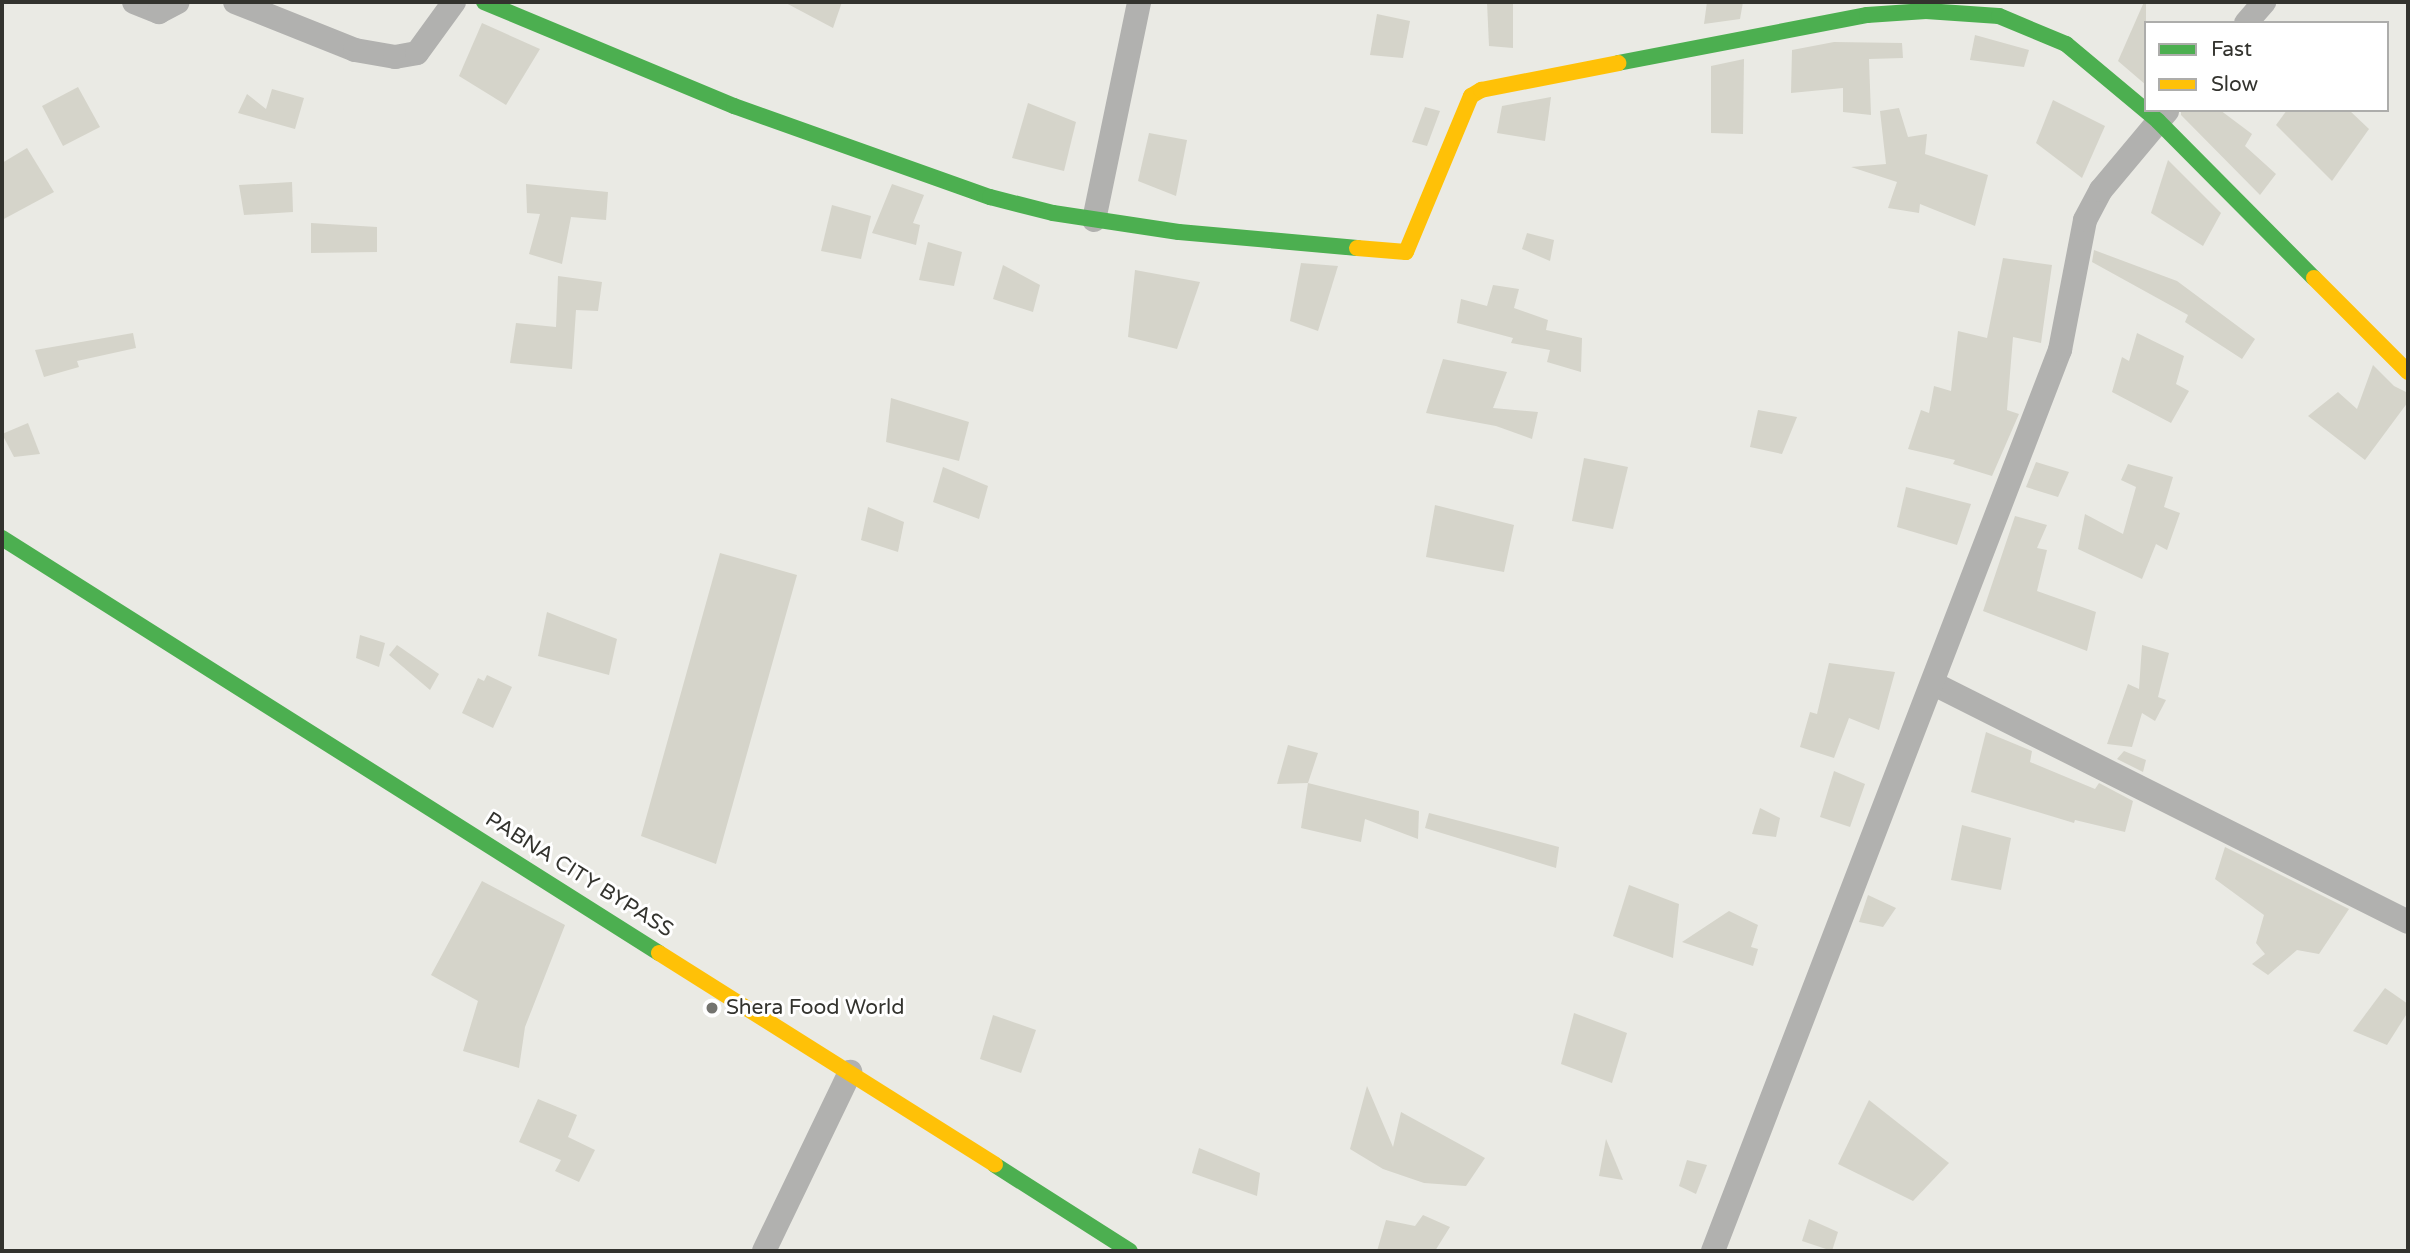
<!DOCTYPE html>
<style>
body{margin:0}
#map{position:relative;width:2410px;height:1253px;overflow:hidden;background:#eaeae4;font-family:"Varela Round",sans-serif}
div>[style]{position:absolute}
.building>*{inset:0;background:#d5d4ca}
.street>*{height:24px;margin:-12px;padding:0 12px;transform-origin:12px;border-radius:12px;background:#b1b1af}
.fast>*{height:16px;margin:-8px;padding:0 8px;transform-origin:8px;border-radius:8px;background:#4caf50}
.slow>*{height:16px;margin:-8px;padding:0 8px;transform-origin:8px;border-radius:8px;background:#ffc107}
.dots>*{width:19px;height:19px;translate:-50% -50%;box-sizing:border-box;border:4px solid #fff;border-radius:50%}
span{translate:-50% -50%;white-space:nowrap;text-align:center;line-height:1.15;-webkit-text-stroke:6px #fff;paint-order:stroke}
.street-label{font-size:21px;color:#33332e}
.poi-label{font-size:21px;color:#33332e}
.left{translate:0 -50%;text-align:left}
.frame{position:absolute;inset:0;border:4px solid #33332e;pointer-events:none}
.legend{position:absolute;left:2144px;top:21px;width:245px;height:91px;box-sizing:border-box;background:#fff;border:2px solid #adadab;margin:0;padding:9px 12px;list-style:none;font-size:21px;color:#33332e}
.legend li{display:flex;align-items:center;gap:14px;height:35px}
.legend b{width:35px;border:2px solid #adadab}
</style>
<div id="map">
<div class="building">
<i style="clip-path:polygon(784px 2px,842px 2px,833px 28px)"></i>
<i style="clip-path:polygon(1487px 2px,1513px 2px,1513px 48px,1489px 46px)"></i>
<i style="clip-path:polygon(1707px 2px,1743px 2px,1740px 19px,1704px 24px)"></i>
<i style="clip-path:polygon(2144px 2px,2146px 2px,2146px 85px,2118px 61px)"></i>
<i style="clip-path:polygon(1377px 14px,1410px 21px,1403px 58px,1370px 55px)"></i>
<i style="clip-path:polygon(482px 23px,540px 49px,506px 105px,459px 76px)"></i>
<i style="clip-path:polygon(1975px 35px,2029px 50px,2024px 67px,1970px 60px)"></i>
<i style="clip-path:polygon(1834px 42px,1902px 43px,1903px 58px,1869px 59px,1871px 115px,1843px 112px,1843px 88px,1791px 93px,1792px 50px)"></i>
<i style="clip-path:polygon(1744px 59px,1743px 134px,1711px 133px,1711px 66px)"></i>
<i style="clip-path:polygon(78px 87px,100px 127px,63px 146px,42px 106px)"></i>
<i style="clip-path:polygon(272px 89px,304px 98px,295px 129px,238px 113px,247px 94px,266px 109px)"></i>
<i style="clip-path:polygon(1551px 97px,1545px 141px,1497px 133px,1502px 106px)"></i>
<i style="clip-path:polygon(2053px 100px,2105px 126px,2082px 178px,2036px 143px)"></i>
<i style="clip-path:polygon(1028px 103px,1076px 122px,1064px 171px,1012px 158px)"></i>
<i style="clip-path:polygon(1425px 107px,1440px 111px,1427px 146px,1412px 142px)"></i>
<i style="clip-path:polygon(1899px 108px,1908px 137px,1927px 134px,1925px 154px,1988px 175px,1975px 226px,1920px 204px,1919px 213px,1888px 208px,1897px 182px,1851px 167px,1886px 164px,1880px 111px)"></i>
<i style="clip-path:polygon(2181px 110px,2220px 110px,2252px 134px,2245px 146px,2276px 174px,2260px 195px,2181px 115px)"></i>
<i style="clip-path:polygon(2287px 110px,2349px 110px,2369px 129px,2332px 181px,2276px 125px)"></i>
<i style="clip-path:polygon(1149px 133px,1187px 140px,1176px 196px,1138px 181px)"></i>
<i style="clip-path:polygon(27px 148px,54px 192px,2px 220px,2px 163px)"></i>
<i style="clip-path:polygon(2168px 160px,2221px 213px,2203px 246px,2151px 213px)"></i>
<i style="clip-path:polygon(292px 182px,293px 212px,244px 215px,239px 185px)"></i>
<i style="clip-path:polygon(526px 184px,608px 192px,606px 220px,571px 217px,562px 264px,529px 254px,540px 214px,527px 213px)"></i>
<i style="clip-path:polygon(892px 184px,924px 195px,913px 223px,920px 225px,916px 245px,872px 233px)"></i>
<i style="clip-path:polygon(832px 205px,871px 216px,861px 259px,821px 251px)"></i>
<i style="clip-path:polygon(311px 223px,377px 227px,377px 252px,311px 253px)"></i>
<i style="clip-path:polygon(1527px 233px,1554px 240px,1550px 261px,1522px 249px)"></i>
<i style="clip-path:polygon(928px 242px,962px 252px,954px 286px,919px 280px)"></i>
<i style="clip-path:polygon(2094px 250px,2177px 281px,2255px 339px,2242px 359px,2185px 322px,2188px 315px,2092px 262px)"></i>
<i style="clip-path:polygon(2003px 258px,2052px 265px,2041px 343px,2013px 337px,2007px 410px,2019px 414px,1992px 476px,1953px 464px,1955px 460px,1908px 449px,1921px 410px,1929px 413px,1934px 386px,1951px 391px,1958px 331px,1987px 338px)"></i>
<i style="clip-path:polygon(1301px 263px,1338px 266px,1318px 331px,1290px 321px)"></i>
<i style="clip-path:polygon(1003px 265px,1040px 285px,1033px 312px,993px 299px)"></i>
<i style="clip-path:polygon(1135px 270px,1200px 282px,1177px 349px,1128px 337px)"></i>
<i style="clip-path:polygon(558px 276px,602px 282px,598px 311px,576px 310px,572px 369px,510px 363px,516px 323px,556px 327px)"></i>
<i style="clip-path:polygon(1493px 285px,1519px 289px,1514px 308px,1548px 320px,1546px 330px,1582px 338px,1581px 372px,1547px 362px,1550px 350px,1511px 343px,1513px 338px,1457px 323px,1461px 299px,1487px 306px)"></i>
<i style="clip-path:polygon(133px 333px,136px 348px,77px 361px,79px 367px,44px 377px,35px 350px)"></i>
<i style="clip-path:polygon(2137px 333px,2184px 356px,2176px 384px,2189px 391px,2171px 423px,2112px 392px,2122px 357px,2129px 361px)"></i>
<i style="clip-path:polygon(1443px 359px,1507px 372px,1493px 408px,1538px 412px,1532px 439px,1496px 426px,1426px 413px)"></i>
<i style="clip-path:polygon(2373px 365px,2394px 386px,2408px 393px,2408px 402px,2365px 460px,2308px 416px,2338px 392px,2357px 409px)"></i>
<i style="clip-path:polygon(891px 398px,969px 422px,959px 461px,886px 442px)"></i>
<i style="clip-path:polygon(1758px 410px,1797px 417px,1782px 454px,1750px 447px)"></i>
<i style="clip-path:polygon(28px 423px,40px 454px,14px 457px,2px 434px)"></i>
<i style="clip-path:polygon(1584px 458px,1628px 467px,1613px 529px,1572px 521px)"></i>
<i style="clip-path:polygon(2036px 462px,2069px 472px,2058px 497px,2026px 487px)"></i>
<i style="clip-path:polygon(2128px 464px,2173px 477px,2164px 507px,2180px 513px,2167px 550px,2156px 544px,2142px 579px,2078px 549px,2085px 514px,2123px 534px,2136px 487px,2121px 480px)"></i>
<i style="clip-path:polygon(943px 467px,988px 486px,979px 519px,933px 502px)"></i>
<i style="clip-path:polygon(1906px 487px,1971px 504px,1957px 545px,1897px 527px)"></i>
<i style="clip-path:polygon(1435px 505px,1514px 525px,1504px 572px,1426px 557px)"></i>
<i style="clip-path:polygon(868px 507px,904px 522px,898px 552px,861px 540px)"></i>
<i style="clip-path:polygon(2015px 516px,2047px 525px,2037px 548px,2047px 550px,2037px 591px,2096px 612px,2087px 651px,1983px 611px)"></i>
<i style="clip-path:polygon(720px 553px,797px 575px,716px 864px,641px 836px)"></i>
<i style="clip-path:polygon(547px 612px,617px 639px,609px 675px,538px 656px)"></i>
<i style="clip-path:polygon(360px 635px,385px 643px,379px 667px,356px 658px)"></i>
<i style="clip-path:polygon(397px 645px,439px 674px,430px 690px,389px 655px)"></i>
<i style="clip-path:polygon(2142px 645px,2169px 653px,2158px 697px,2166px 700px,2155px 721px,2142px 713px,2132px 747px,2107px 744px,2128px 684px,2139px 689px)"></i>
<i style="clip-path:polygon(1829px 663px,1895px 672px,1879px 730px,1849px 718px,1834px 758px,1800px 747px,1810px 712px,1817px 714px)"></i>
<i style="clip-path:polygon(487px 675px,512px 687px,493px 728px,462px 713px,478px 678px,484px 681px)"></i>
<i style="clip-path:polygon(1986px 732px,2032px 751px,2030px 762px,2095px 789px,2099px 783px,2133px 801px,2125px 832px,2075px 820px,2074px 823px,1971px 792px)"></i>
<i style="clip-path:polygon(1288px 745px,1318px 753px,1308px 783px,1277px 784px)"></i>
<i style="clip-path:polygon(2124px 751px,2146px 760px,2143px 772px,2117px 759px)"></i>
<i style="clip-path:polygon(1834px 771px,1865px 784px,1850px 827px,1820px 817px)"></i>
<i style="clip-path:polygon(1308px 783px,1419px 811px,1418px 839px,1365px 819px,1361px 842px,1301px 828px)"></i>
<i style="clip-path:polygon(1760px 808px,1780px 818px,1776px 837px,1752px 834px)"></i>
<i style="clip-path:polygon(1429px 813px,1559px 847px,1556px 868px,1425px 828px)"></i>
<i style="clip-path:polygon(1962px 825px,2011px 838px,2001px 890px,1951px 880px)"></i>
<i style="clip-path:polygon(2225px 847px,2349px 909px,2319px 954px,2297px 950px,2268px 975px,2252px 964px,2265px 954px,2256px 943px,2264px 915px,2215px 879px)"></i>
<i style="clip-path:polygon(482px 881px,565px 925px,525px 1027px,519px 1068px,463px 1051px,478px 1001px,431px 975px)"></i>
<i style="clip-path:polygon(1629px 885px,1679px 904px,1673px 958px,1613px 936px)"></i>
<i style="clip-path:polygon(1868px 895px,1896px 908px,1883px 927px,1859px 922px)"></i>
<i style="clip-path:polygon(1729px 911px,1758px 925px,1751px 947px,1758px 949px,1753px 966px,1682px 942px)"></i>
<i style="clip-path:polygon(2385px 988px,2408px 1004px,2408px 1012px,2387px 1045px,2353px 1031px)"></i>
<i style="clip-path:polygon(1574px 1013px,1627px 1033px,1612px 1083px,1561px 1064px)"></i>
<i style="clip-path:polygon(993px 1015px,1036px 1030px,1021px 1073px,980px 1059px)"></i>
<i style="clip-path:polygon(1367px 1086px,1393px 1147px,1401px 1112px,1485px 1158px,1466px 1186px,1424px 1183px,1383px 1169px,1350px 1149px)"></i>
<i style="clip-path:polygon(538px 1099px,577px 1115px,568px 1137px,595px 1150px,579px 1182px,555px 1171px,561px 1160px,519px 1142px)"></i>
<i style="clip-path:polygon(1869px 1100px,1949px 1163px,1913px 1201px,1838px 1164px)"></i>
<i style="clip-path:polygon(1606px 1139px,1623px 1180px,1599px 1176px)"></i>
<i style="clip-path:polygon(1199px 1148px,1260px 1173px,1257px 1196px,1192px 1173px)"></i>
<i style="clip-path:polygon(1687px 1160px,1707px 1165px,1696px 1194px,1679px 1186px)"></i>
<i style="clip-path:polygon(1423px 1215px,1450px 1227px,1435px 1251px,1377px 1251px,1386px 1220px,1415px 1226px)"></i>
<i style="clip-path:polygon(1809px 1219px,1838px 1232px,1832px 1251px,1802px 1241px)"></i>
</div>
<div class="street">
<i style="left:134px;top:2px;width:27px;rotate:22deg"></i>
<i style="left:159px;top:12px;width:21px;rotate:-28deg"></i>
<i style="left:235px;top:2px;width:129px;rotate:21.8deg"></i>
<i style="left:355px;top:50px;width:41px;rotate:9.9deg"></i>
<i style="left:395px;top:57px;width:22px;rotate:-10deg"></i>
<i style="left:417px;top:53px;width:63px;rotate:-54deg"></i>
<i style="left:2246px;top:23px;width:28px;rotate:-49deg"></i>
<i style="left:1094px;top:220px;width:223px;rotate:-78.3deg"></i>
<i style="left:1934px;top:684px;width:530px;rotate:26.66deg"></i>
<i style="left:764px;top:1251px;width:199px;rotate:-64.3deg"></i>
<i style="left:1713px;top:1251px;width:966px;rotate:-68.94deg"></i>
<i style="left:2060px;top:350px;width:132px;rotate:-79.1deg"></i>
<i style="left:2085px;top:220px;width:34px;rotate:-62deg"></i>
<i style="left:2101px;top:190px;width:103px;rotate:-50.1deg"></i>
</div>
<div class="fast">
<i style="left:484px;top:2px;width:271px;rotate:22.6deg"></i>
<i style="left:734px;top:106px;width:272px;rotate:19.6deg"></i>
<i style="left:990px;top:197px;width:65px;rotate:14.3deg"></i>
<i style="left:1053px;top:213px;width:127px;rotate:8.6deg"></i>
<i style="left:1179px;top:232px;width:179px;rotate:5.1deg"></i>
<i style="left:1618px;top:63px;width:254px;rotate:-10.9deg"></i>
<i style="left:1867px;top:15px;width:59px;rotate:-3.9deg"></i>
<i style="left:1926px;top:11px;width:73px;rotate:3.9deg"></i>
<i style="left:1999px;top:16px;width:73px;rotate:22.7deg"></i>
<i style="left:2066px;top:44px;width:120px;rotate:39.9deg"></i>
<i style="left:2158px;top:121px;width:221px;rotate:45.2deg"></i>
<i style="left:2px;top:538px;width:777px;rotate:32.28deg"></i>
<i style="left:995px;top:1165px;width:160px;rotate:32.5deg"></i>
</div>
<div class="slow">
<i style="left:1357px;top:248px;width:49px;rotate:4.7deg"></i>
<i style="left:1406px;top:252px;width:169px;rotate:-67.4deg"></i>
<i style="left:1471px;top:96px;width:12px;rotate:-31deg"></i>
<i style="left:1481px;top:90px;width:140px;rotate:-11.1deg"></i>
<i style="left:2314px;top:278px;width:133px;rotate:45deg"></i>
<i style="left:659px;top:953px;width:397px;rotate:32.2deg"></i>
</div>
<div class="dots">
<i style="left:712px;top:1008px;background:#73736e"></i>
</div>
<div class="street-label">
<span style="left:579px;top:875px;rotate:32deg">PABNA CITY BYPASS</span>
</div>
<div class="poi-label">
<span class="left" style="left:726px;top:1008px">Shera Food World</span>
</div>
<div class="frame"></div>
<ul class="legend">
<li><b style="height:9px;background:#4caf50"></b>Fast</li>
<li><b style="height:9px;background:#ffc107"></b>Slow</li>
</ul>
</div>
